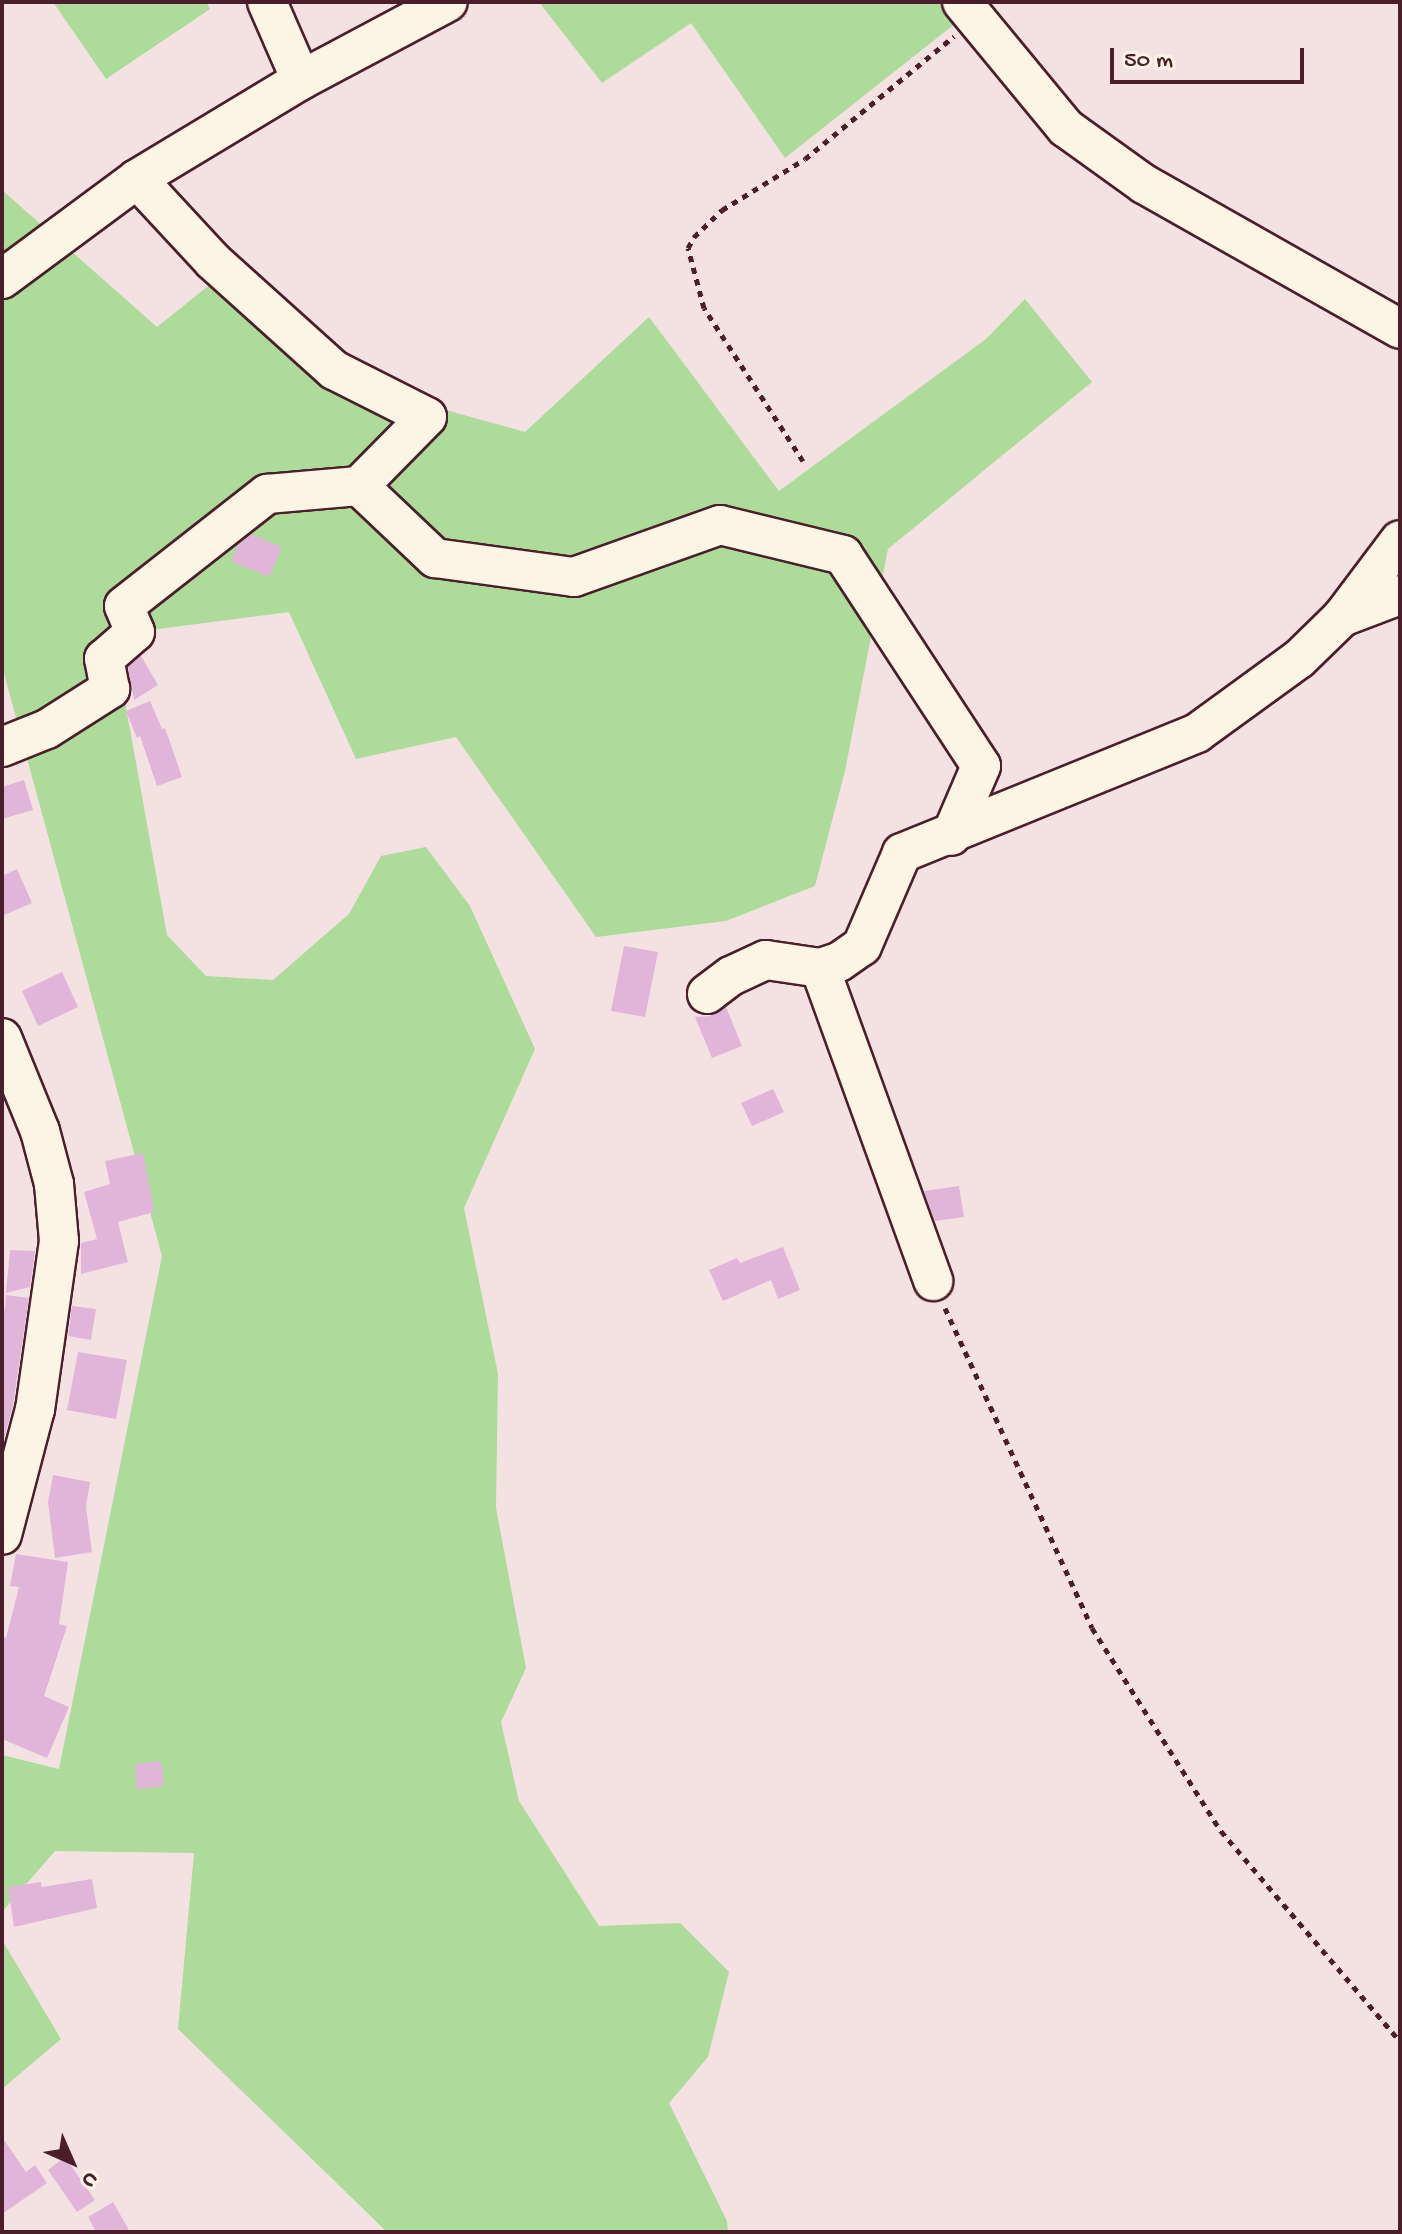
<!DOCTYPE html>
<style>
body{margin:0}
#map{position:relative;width:1402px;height:2234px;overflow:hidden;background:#f4e2e2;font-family:"Gochi Hand",sans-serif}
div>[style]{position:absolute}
.green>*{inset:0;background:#acdb9a}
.building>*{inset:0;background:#e1b5da}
.path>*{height:5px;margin-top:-2.5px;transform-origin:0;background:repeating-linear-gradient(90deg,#4a1f2b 0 6px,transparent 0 12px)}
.roads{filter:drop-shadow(2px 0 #4a1f2b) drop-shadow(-2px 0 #4a1f2b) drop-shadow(0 2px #4a1f2b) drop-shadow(0 -2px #4a1f2b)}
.minor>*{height:38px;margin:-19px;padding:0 19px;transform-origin:19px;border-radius:19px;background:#fcf5e5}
span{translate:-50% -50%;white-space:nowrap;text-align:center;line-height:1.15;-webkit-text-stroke:7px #fcf5e5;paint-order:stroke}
.frame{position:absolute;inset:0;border:4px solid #4a1f2b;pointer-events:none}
.north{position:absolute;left:32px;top:2122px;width:80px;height:80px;-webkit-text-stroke:6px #fcf5e5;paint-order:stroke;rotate:135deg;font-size:22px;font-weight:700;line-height:32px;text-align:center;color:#4a1f2b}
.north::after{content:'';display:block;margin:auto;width:28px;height:36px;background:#4a1f2b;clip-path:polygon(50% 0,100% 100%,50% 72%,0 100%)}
.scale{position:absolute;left:1110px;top:48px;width:194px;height:36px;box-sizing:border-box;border:4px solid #4a1f2b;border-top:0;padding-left:10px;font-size:24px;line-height:28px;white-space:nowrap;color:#4a1f2b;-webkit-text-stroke:6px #fcf5e5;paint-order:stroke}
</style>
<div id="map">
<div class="green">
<i style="clip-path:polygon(53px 2px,206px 2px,210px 9px,106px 79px)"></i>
<i style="clip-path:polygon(539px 2px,954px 2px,961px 19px,785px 158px,691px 23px,602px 83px)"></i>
<i style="clip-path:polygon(2px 190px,157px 327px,242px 259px,359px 386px,525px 432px,649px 317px,779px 491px,986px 339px,1025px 299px,1092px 382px,888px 549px,845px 771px,815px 886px,726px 921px,596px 937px,456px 737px,356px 759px,289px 612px,113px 635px,167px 935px,206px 976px,273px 980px,349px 914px,381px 856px,426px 847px,470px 906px,535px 1049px,464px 1208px,498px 1374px,496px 1508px,526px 1668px,501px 1722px,519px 1801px,599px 1926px,680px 1923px,729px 1972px,708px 2057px,669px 2103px,727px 2221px,728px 2232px,387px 2232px,178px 2029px,194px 1853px,55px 1851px,2px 1912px,2px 1755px,59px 1769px,162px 1256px,2px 666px)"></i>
<i style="clip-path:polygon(2px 1940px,61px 2039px,2px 2089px)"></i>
</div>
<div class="building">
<i style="clip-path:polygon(251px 534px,282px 547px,269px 577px,231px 561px,238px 545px)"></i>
<i style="clip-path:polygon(141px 656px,158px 685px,134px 700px,128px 667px)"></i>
<i style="clip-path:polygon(150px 701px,162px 729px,165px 728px,182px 777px,157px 786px,140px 736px,137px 738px,126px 711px)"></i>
<i style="clip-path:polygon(24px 780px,33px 810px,2px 819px,2px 787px)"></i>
<i style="clip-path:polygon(17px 869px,32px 903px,2px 916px,2px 876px)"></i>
<i style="clip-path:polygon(624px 946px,658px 952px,645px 1017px,611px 1011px)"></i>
<i style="clip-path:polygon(62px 972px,78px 1007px,38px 1026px,22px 991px)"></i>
<i style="clip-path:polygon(726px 1007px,742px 1046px,712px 1058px,695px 1017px,710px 1016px)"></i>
<i style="clip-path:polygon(773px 1089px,784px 1112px,752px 1126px,741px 1103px)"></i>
<i style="clip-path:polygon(143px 1153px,154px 1212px,118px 1222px,128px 1262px,81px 1274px,81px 1243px,97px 1239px,84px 1192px,110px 1184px,105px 1161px)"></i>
<i style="clip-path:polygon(959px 1186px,964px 1217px,935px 1221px,924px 1191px)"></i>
<i style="clip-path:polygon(783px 1247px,800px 1290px,778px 1299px,771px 1280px,723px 1301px,709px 1270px,737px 1258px,740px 1263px)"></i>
<i style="clip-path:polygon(10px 1250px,35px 1251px,30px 1287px,6px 1293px)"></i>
<i style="clip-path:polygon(6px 1295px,29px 1298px,13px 1405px,3px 1443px,2px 1309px,5px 1309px)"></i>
<i style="clip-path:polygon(72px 1306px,96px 1309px,91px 1340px,68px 1336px)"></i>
<i style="clip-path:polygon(78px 1352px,127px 1360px,116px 1419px,67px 1410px)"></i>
<i style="clip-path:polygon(53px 1475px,90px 1482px,86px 1507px,92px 1552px,55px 1558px,48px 1502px)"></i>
<i style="clip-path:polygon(16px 1554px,68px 1562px,59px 1624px,67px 1626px,44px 1696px,69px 1707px,47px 1758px,2px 1739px,2px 1637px,6px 1638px,19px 1587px,10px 1586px)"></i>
<i style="clip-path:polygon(161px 1761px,164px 1786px,137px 1789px,135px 1764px)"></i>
<i style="clip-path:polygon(92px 1879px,97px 1908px,14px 1927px,8px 1887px,41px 1882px,42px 1887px)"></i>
<i style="clip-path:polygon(2px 2137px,26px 2172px,35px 2165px,47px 2183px,2px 2214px)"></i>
<i style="clip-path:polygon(65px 2157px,95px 2200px,77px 2212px,48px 2170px)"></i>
<i style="clip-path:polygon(113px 2202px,130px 2232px,96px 2232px,88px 2217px)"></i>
</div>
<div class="path">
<i style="left:803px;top:461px;width:182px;rotate:-122.9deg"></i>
<i style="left:704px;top:308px;width:62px;rotate:-104.9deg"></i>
<i style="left:688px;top:248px;width:13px;rotate:-61deg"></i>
<i style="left:694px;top:237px;width:39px;rotate:-44deg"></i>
<i style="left:722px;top:210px;width:97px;rotate:-31.6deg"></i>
<i style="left:805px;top:159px;width:193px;rotate:-39.5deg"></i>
<i style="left:945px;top:1308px;width:352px;rotate:65.3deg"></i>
<i style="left:1092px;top:1628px;width:241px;rotate:57.6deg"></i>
<i style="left:1221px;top:1831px;width:276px;rotate:49.6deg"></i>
</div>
<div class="roads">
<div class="minor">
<i style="left:267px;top:2px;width:85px;rotate:66.4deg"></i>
<i style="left:962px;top:2px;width:163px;rotate:50.5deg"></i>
<i style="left:1066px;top:128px;width:96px;rotate:35.7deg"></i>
<i style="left:1144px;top:184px;width:294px;rotate:29.5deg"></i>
<i style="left:137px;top:179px;width:112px;rotate:47.2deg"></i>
<i style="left:213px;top:261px;width:163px;rotate:42deg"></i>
<i style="left:334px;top:370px;width:104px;rotate:26.8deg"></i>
<i style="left:427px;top:417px;width:97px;rotate:134.6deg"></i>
<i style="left:359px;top:486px;width:105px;rotate:43.5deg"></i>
<i style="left:435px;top:558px;width:140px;rotate:7.8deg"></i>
<i style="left:574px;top:577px;width:155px;rotate:-19.6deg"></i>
<i style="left:720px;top:525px;width:127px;rotate:13.7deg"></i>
<i style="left:843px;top:555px;width:252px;rotate:56.8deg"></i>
<i style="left:981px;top:766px;width:76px;rotate:113.2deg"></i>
<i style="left:2px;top:279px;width:168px;rotate:-36.5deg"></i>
<i style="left:137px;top:179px;width:192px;rotate:-31.1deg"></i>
<i style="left:301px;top:80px;width:166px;rotate:-28deg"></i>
<i style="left:1342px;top:617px;width:62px;rotate:-20.8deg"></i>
<i style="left:2px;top:747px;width:48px;rotate:-21.8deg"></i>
<i style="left:47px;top:729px;width:75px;rotate:-32.4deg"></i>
<i style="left:110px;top:689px;width:31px;rotate:-101deg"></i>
<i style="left:104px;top:659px;width:41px;rotate:-41.1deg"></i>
<i style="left:135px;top:632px;width:28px;rotate:-113deg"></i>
<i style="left:124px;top:606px;width:182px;rotate:-38.1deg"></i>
<i style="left:267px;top:494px;width:92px;rotate:-5deg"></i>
<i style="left:820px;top:968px;width:333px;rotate:70.1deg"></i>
<i style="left:707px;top:994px;width:30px;rotate:-37deg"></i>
<i style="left:731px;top:976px;width:38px;rotate:-25deg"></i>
<i style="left:766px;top:960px;width:55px;rotate:8.4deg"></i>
<i style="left:820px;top:968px;width:20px;rotate:-18deg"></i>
<i style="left:839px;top:962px;width:28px;rotate:-35deg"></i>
<i style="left:862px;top:946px;width:101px;rotate:-66.7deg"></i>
<i style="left:902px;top:853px;width:318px;rotate:-22.1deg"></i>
<i style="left:1197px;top:733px;width:126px;rotate:-36deg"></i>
<i style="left:1299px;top:659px;width:60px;rotate:-44.3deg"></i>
<i style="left:1342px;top:617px;width:96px;rotate:-53deg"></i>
<i style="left:2px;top:1038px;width:100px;rotate:67.8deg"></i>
<i style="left:40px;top:1131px;width:55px;rotate:75.2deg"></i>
<i style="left:54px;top:1184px;width:57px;rotate:85deg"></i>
<i style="left:59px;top:1241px;width:170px;rotate:98.1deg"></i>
<i style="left:35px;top:1409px;width:130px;rotate:104.7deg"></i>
</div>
</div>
<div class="frame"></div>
<div class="north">U</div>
<div class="scale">50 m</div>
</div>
